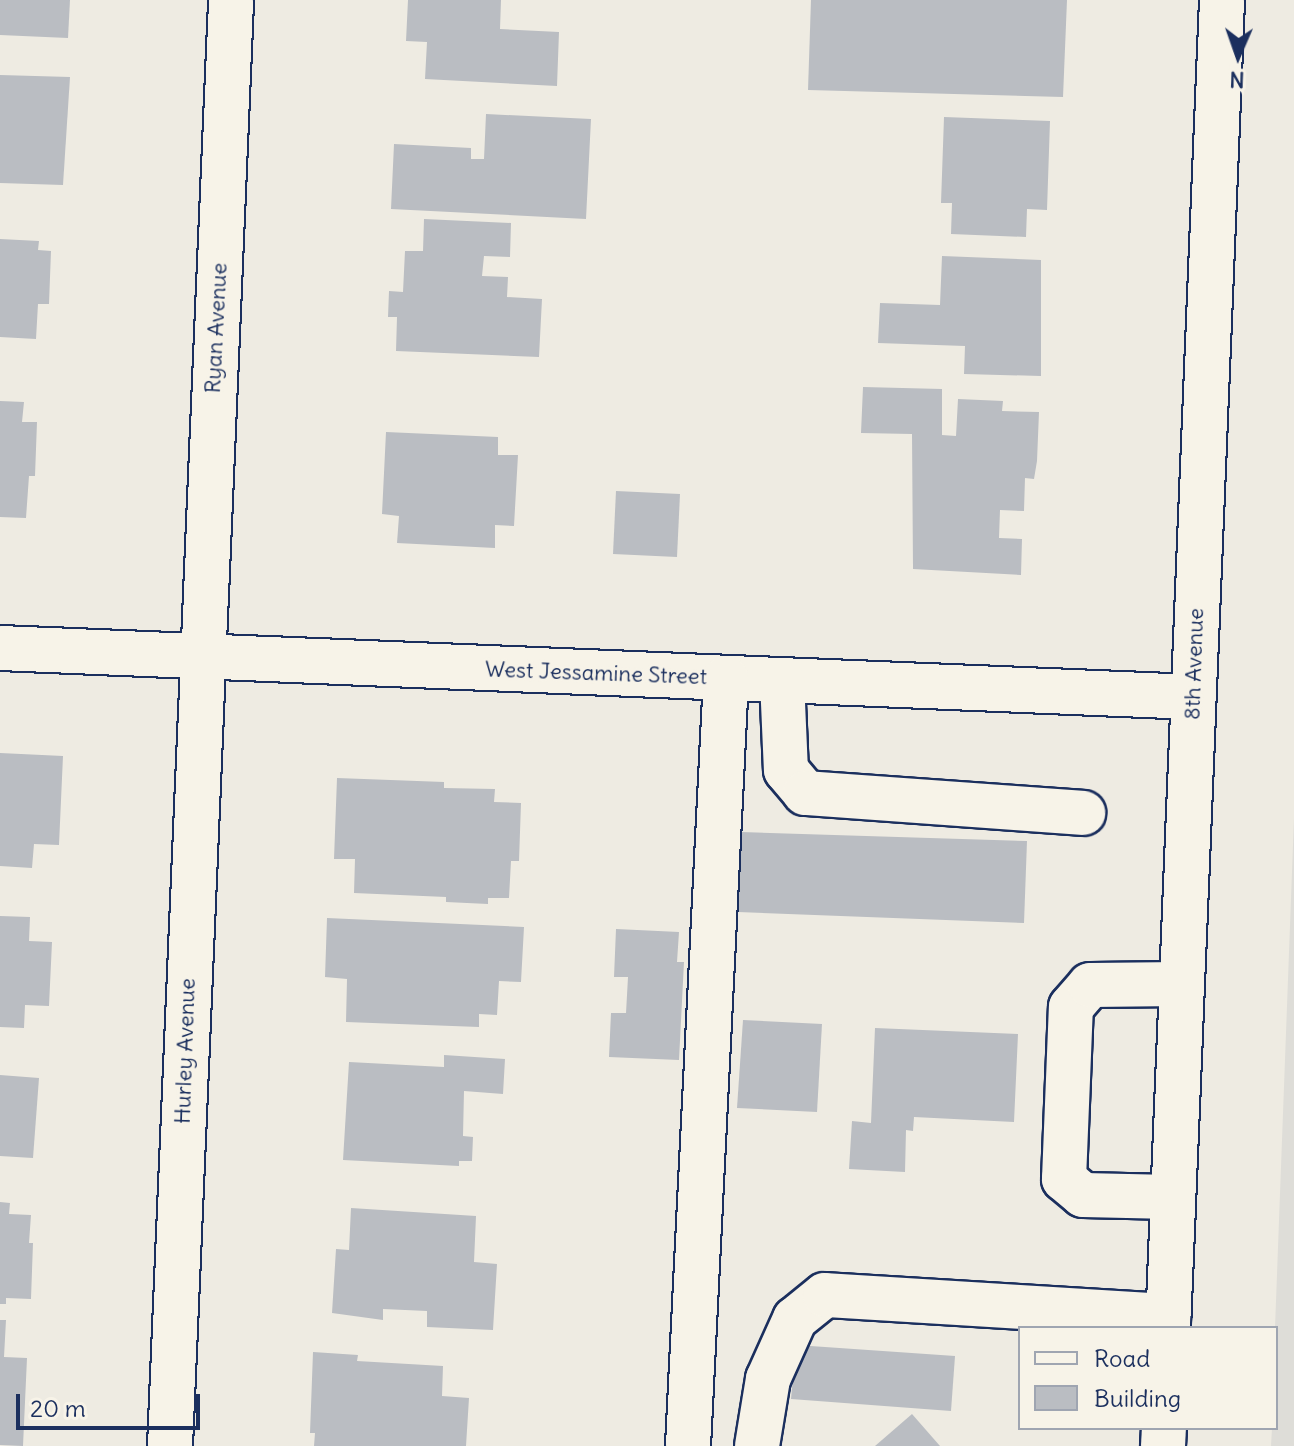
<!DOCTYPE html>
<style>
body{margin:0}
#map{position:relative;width:1294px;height:1446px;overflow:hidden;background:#eeebe2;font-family:Delius,sans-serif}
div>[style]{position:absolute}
.built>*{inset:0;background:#deddd8}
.building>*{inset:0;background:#babdc2}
.roads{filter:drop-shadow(2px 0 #1b2f5e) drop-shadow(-2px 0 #1b2f5e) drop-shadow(0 2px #1b2f5e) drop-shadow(0 -2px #1b2f5e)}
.minor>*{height:44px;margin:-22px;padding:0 22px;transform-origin:22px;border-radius:22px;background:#f7f3e8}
.major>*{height:44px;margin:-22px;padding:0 22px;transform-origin:22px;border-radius:22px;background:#f7f3e8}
span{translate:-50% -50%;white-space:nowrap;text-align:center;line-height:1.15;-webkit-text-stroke:6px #f7f3e8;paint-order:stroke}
.street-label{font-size:22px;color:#1b2f5e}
.legend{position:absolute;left:1018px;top:1326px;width:260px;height:104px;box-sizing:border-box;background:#f7f3e8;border:2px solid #9fa5b1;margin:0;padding:10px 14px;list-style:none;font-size:24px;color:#1b2f5e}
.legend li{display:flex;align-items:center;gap:16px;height:40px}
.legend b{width:40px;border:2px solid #9fa5b1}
.north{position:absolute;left:1198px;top:16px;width:80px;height:80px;-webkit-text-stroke:6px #f7f3e8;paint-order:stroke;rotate:182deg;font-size:22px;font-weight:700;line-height:32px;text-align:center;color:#1b2f5e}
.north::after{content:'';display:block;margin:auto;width:28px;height:36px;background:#1b2f5e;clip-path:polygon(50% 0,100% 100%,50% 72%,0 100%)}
.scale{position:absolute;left:16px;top:1394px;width:184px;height:36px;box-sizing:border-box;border:4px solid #1b2f5e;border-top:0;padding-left:10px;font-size:24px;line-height:28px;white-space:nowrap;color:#1b2f5e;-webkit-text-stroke:6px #f7f3e8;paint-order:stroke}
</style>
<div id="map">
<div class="built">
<i style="clip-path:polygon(1294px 818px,1294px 1446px,1271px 1446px,1272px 1428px,1276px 1428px,1275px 1328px)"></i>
</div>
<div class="building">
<i style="clip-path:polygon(0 0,70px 0,68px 38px,0 35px)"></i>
<i style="clip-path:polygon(408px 0,501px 0,500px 29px,559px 32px,557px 86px,425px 79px,427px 42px,406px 41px)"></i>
<i style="clip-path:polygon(811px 0,1067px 0,1063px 97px,808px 90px)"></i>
<i style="clip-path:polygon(0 75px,70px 77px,63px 185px,0 183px)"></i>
<i style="clip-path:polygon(486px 114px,591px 119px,586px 219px,391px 209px,394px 144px,471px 148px,471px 159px,484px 159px)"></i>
<i style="clip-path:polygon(944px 117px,1050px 121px,1047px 210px,1027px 209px,1026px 237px,951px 234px,952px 203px,941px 203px)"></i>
<i style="clip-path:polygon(424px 219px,511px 223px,510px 257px,484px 256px,482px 276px,508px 277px,507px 297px,542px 299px,539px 357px,396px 351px,397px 317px,388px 317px,389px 291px,403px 292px,405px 251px,423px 251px)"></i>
<i style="clip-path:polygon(0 239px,39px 241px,38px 250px,51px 251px,49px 304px,38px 304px,36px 339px,0 337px)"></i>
<i style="clip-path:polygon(942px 256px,1041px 260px,1041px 376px,964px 374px,965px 346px,878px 343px,880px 303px,940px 305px)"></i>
<i style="clip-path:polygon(863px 387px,942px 389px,942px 435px,956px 436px,958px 399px,1003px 401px,1002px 411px,1039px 412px,1037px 461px,1034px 479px,1025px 478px,1024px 511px,1000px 510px,999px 538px,1022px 539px,1021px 575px,913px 569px,912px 434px,861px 433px)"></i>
<i style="clip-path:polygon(0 401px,24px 402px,22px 422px,37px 422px,35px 476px,29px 476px,26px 518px,0 517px)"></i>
<i style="clip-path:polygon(386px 432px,498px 437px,498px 455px,518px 455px,514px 526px,495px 525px,495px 548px,397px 543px,399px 516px,382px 514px)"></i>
<i style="clip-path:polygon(616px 491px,680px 494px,677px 557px,613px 554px)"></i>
<i style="clip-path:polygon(0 753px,63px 756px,59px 845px,34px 844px,32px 868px,0 866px)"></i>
<i style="clip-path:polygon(337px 778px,444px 782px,444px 788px,495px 789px,494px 802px,521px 803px,519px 861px,511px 861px,509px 898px,488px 898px,488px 904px,446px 902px,446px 897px,354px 893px,355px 859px,334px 859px)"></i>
<i style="clip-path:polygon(741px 832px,1027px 841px,1024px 923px,738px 912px)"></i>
<i style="clip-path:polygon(0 916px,30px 917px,29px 941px,52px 942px,49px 1006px,25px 1005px,24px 1028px,0 1027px)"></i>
<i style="clip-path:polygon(327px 918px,524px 927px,521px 982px,499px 981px,497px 1015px,479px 1014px,479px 1027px,346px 1022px,347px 979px,325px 977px)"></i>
<i style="clip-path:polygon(616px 929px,679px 932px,677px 962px,684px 962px,679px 1060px,609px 1057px,611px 1013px,626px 1013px,628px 977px,614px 977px)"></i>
<i style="clip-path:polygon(743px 1020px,822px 1024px,817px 1112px,737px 1108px)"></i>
<i style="clip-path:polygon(875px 1028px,1018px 1034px,1014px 1122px,914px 1117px,913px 1131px,906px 1130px,905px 1172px,849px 1169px,852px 1121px,871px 1123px)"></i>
<i style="clip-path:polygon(444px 1055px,505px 1059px,503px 1094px,464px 1091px,463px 1136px,473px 1137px,472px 1161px,459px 1161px,459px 1166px,343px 1160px,349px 1062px,444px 1067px)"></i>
<i style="clip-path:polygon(0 1075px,39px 1078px,33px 1158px,0 1156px)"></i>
<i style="clip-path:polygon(0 1202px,10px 1203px,9px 1214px,31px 1215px,29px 1243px,33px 1243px,31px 1299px,6px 1298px,6px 1304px,0 1304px)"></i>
<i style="clip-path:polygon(351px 1208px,476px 1216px,474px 1262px,497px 1264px,493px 1330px,427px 1327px,427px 1311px,383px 1309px,383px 1320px,332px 1313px,336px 1249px,349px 1250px)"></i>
<i style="clip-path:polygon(0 1320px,6px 1320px,4px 1357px,27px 1358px,23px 1446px,0 1445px)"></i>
<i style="clip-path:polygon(796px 1345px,955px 1356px,951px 1411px,791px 1399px)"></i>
<i style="clip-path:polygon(313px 1352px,358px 1355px,357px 1361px,443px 1366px,442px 1396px,469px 1398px,466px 1446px,314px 1446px,315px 1433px,310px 1433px)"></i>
<i style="clip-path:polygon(912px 1414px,940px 1446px,875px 1446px)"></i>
</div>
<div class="roads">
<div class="minor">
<i style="left:0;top:648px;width:1193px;rotate:2.35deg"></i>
<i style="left:782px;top:680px;width:90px;rotate:87.5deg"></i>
<i style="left:786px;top:770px;width:30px;rotate:50deg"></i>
<i style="left:805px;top:793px;width:279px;rotate:4.1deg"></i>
<i style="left:1172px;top:1197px;width:89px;rotate:-178.7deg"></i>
<i style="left:1083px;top:1195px;width:25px;rotate:-140deg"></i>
<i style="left:1064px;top:1179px;width:172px;rotate:-87.7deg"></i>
<i style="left:1071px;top:1007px;width:29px;rotate:-49deg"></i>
<i style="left:1090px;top:985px;width:91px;rotate:-0.6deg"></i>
<i style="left:170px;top:1446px;width:1447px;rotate:-87.58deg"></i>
<i style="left:688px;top:1446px;width:769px;rotate:-87.17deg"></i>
<i style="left:757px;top:1446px;width:68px;rotate:-80.7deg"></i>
<i style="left:768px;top:1379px;width:66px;rotate:-65.8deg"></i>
<i style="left:795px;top:1319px;width:38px;rotate:-39deg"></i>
<i style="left:825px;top:1295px;width:344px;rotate:3.5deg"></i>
</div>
<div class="major">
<i style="left:1168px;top:1328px;width:1329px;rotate:-87.67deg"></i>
<i style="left:1163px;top:1446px;width:18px;rotate:-87deg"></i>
</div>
</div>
<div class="street-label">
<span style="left:216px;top:328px;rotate:-87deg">Ryan Avenue</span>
<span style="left:1194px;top:664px;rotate:-88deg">8th Avenue</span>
<span style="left:596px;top:673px;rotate:2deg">West Jessamine Street</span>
<span style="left:185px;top:1051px;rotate:-88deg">Hurley Avenue</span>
</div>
<ul class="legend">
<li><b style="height:10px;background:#f7f3e8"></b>Road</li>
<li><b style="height:22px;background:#babdc2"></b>Building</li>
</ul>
<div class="north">N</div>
<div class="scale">20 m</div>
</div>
